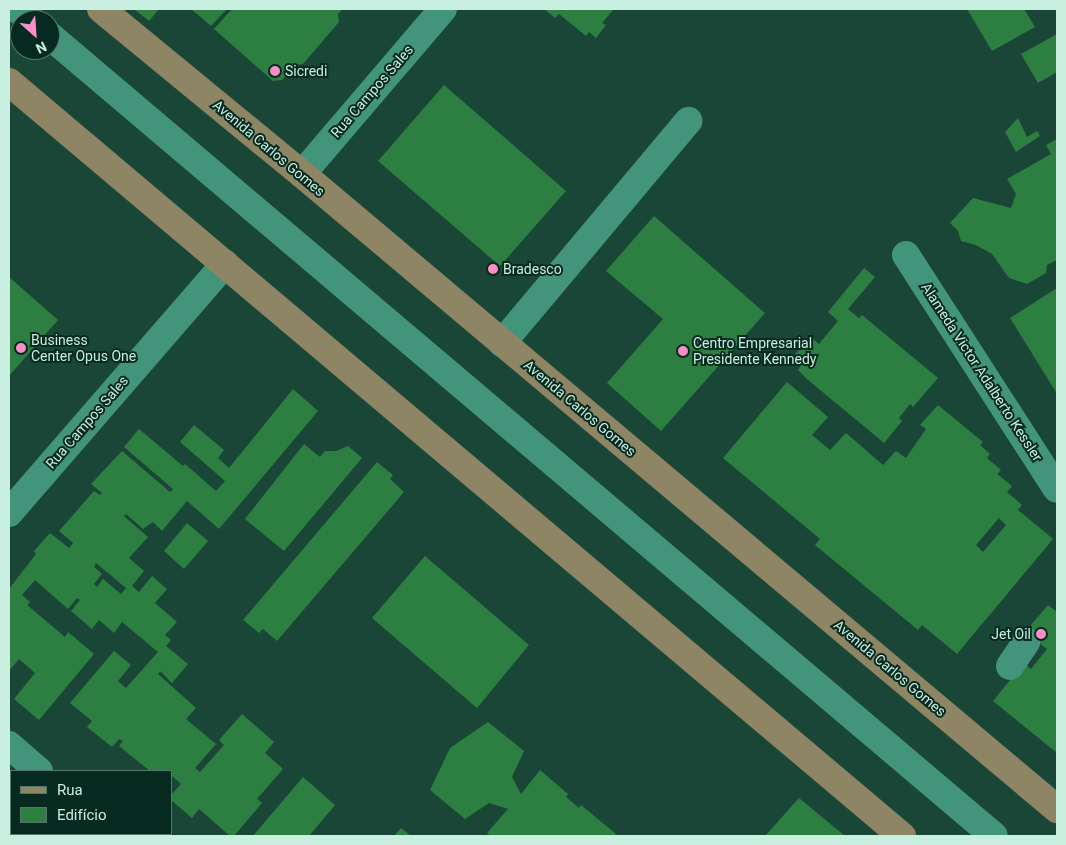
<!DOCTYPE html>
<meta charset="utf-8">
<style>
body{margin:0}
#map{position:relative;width:1066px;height:845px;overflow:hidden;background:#1a4637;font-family:Roboto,sans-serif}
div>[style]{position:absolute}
.building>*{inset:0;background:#2c7f41}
.minor>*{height:28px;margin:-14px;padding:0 14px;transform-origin:14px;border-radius:14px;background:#42957a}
.major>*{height:28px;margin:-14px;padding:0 14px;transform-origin:14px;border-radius:14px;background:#8d8564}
.dots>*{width:14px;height:14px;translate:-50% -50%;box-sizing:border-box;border:2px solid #062a20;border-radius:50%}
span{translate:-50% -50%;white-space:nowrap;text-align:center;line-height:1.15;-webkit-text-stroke:4px #062a20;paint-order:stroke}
.poi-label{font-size:14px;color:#c8efdf}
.left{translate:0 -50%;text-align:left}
.right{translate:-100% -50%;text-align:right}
.street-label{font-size:14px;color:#c8efdf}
.frame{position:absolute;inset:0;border:10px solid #c8efdf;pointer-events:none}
.legend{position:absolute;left:10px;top:770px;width:162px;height:65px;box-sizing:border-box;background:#062a20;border:1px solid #54796c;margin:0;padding:6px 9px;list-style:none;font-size:15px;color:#c8efdf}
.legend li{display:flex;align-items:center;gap:10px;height:25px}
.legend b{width:25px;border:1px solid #54796c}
.north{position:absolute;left:10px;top:10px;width:50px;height:50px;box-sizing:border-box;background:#062a20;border:1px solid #54796c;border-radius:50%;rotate:154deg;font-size:14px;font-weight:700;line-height:20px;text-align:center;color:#c8efdf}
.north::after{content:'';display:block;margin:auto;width:18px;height:22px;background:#fa8fc6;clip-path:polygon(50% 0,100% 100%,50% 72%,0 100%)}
</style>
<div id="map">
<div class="building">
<i style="clip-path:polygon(134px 9px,159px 9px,149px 21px)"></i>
<i style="clip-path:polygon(191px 9px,227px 9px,211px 26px)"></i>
<i style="clip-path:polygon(232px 9px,343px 9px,338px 14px,339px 22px,303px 64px,295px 65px,282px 80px,273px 81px,214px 29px)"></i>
<i style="clip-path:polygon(544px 9px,614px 9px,602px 23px,606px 25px,596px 38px,589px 32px,586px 36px,559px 14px,555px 18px)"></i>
<i style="clip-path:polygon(967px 9px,1024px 9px,1035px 27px,992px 51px)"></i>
<i style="clip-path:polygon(1057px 34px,1057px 72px,1038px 83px,1021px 54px)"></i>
<i style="clip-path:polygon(444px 85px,566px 191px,500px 266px,378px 161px)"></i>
<i style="clip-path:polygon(1018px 118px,1027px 137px,1037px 131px,1040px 136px,1016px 152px,1005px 132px)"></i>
<i style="clip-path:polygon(1057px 139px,1057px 260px,1047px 265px,1046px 273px,1027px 284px,1009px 278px,992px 254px,976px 245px,961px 241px,958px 231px,950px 223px,973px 198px,1011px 208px,1016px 194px,1007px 179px,1051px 154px,1046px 145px)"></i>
<i style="clip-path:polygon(654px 216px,765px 313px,661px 431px,607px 383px,663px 319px,606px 271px)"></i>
<i style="clip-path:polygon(864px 268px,875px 277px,848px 309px,859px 318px,862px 315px,938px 378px,913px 407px,910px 404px,899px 418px,902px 421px,884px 443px,807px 379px,798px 370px,801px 365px,793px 357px,810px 337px,819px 344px,838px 321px,828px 312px)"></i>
<i style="clip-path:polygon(9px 277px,58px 320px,9px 376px)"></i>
<i style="clip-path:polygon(1057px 288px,1057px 391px,1056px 392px,1010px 318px)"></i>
<i style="clip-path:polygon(evenodd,787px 382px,828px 417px,812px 435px,830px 450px,846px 433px,883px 465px,896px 451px,906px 458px,926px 429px,920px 425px,938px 405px,983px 442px,980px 445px,990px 454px,987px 458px,1001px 470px,997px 474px,1012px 486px,1007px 492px,1022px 505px,1018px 510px,1053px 539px,957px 654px,922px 625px,918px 630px,815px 545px,820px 539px,723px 458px,787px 382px,999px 518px,1006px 525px,983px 552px,976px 545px,999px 518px)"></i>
<i style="clip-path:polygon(evenodd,293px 389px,318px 411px,219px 529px,187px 501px,162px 531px,153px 522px,143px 529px,126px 514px,124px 516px,148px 537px,129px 558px,144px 571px,132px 586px,139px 592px,152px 576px,167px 589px,155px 603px,177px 622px,165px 635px,171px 640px,166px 646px,188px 664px,172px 683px,160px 671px,158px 674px,196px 708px,186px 719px,216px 744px,195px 768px,200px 772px,224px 745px,219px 740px,242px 714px,274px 742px,265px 753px,283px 769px,257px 799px,262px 803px,234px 836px,230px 836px,199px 809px,192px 818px,171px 800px,171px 795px,181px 784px,171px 775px,171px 771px,150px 771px,119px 746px,123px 741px,119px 739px,112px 747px,87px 727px,92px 721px,70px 703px,114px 651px,131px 665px,118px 681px,126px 688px,158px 652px,122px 622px,114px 633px,99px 620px,92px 629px,71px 611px,80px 600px,77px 598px,68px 609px,35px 580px,22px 595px,30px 602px,27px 605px,65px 637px,68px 632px,94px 654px,39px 720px,14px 699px,35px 673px,19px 659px,9px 671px,9px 589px,36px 554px,34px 551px,50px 533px,69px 548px,73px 543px,59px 531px,94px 491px,100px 495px,102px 493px,91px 484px,122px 451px,170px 492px,173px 489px,124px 447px,139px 429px,183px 466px,185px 464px,216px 491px,225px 481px,180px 442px,194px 425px,224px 450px,218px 458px,229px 468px,293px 389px,96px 563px,126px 588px,121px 594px,103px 579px,97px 587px,94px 584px,102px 574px,94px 567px,96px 563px)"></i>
<i style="clip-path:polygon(304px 444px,320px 457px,325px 451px,336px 451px,348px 446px,362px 458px,284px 551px,245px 519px)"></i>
<i style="clip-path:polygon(377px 462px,393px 475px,390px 479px,404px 492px,277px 641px,263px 629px,259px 633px,243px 620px)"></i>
<i style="clip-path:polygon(187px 523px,208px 541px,184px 569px,164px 551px)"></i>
<i style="clip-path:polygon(425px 556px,529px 645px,477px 708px,372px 618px)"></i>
<i style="clip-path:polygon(1048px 605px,1057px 612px,1057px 753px,993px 701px,1024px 663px,1031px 669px,1047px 649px,1025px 632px)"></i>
<i style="clip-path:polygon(488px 722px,524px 751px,512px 777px,521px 794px,540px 770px,568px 794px,566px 797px,579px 808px,581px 805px,616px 834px,614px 836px,491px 836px,487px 833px,508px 809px,489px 803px,465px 819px,430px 790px,450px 748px)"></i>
<i style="clip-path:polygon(303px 777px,335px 805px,309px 836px,253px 836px)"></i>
<i style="clip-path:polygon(799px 798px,845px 836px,765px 836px)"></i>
<i style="clip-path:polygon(401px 828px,411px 836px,394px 836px)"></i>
</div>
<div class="minor">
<i style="left:17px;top:9px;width:18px;rotate:38deg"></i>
<i style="left:50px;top:36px;width:1237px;rotate:40.28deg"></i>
<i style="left:302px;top:174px;width:217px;rotate:-49.5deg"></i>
<i style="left:906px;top:255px;width:278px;rotate:57.2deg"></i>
<i style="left:502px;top:343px;width:290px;rotate:-50deg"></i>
<i style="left:9px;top:513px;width:330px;rotate:-49.1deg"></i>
<i style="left:1010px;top:666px;width:29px;rotate:-56deg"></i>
<i style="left:9px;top:745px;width:40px;rotate:41deg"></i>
<i style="left:113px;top:834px;width:4px;rotate:34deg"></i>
</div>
<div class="major">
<i style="left:101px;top:9px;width:260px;rotate:39.4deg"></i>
<i style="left:302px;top:174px;width:987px;rotate:40.07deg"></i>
<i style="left:9px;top:82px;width:1169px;rotate:40.18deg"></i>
</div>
<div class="dots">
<i style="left:275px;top:71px;background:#fa8fc6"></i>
<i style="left:493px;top:269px;background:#fa8fc6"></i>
<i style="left:21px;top:348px;background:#fa8fc6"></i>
<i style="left:683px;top:351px;background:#fa8fc6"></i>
<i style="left:1041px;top:634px;background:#fa8fc6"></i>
</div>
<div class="poi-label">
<span class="left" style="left:285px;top:71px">Sicredi</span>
<span class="left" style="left:503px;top:269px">Bradesco</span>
<span class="left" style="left:31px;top:348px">Business<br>Center Opus One</span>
<span class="left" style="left:693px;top:351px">Centro Empresarial<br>Presidente Kennedy</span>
<span class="right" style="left:1031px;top:634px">Jet Oil</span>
</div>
<div class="street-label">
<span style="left:372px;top:91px;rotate:-49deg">Rua Campos Sales</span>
<span style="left:269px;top:148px;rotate:40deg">Avenida Carlos Gomes</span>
<span style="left:982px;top:372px;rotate:57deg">Alameda Victor Adalberto Kessler</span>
<span style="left:580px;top:408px;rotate:40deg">Avenida Carlos Gomes</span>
<span style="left:87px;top:422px;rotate:-49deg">Rua Campos Sales</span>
<span style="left:890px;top:668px;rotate:40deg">Avenida Carlos Gomes</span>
</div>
<div class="frame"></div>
<ul class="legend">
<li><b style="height:6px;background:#8d8564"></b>Rua</li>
<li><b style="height:14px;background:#2c7f41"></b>Edifício</li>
</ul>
<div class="north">N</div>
</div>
